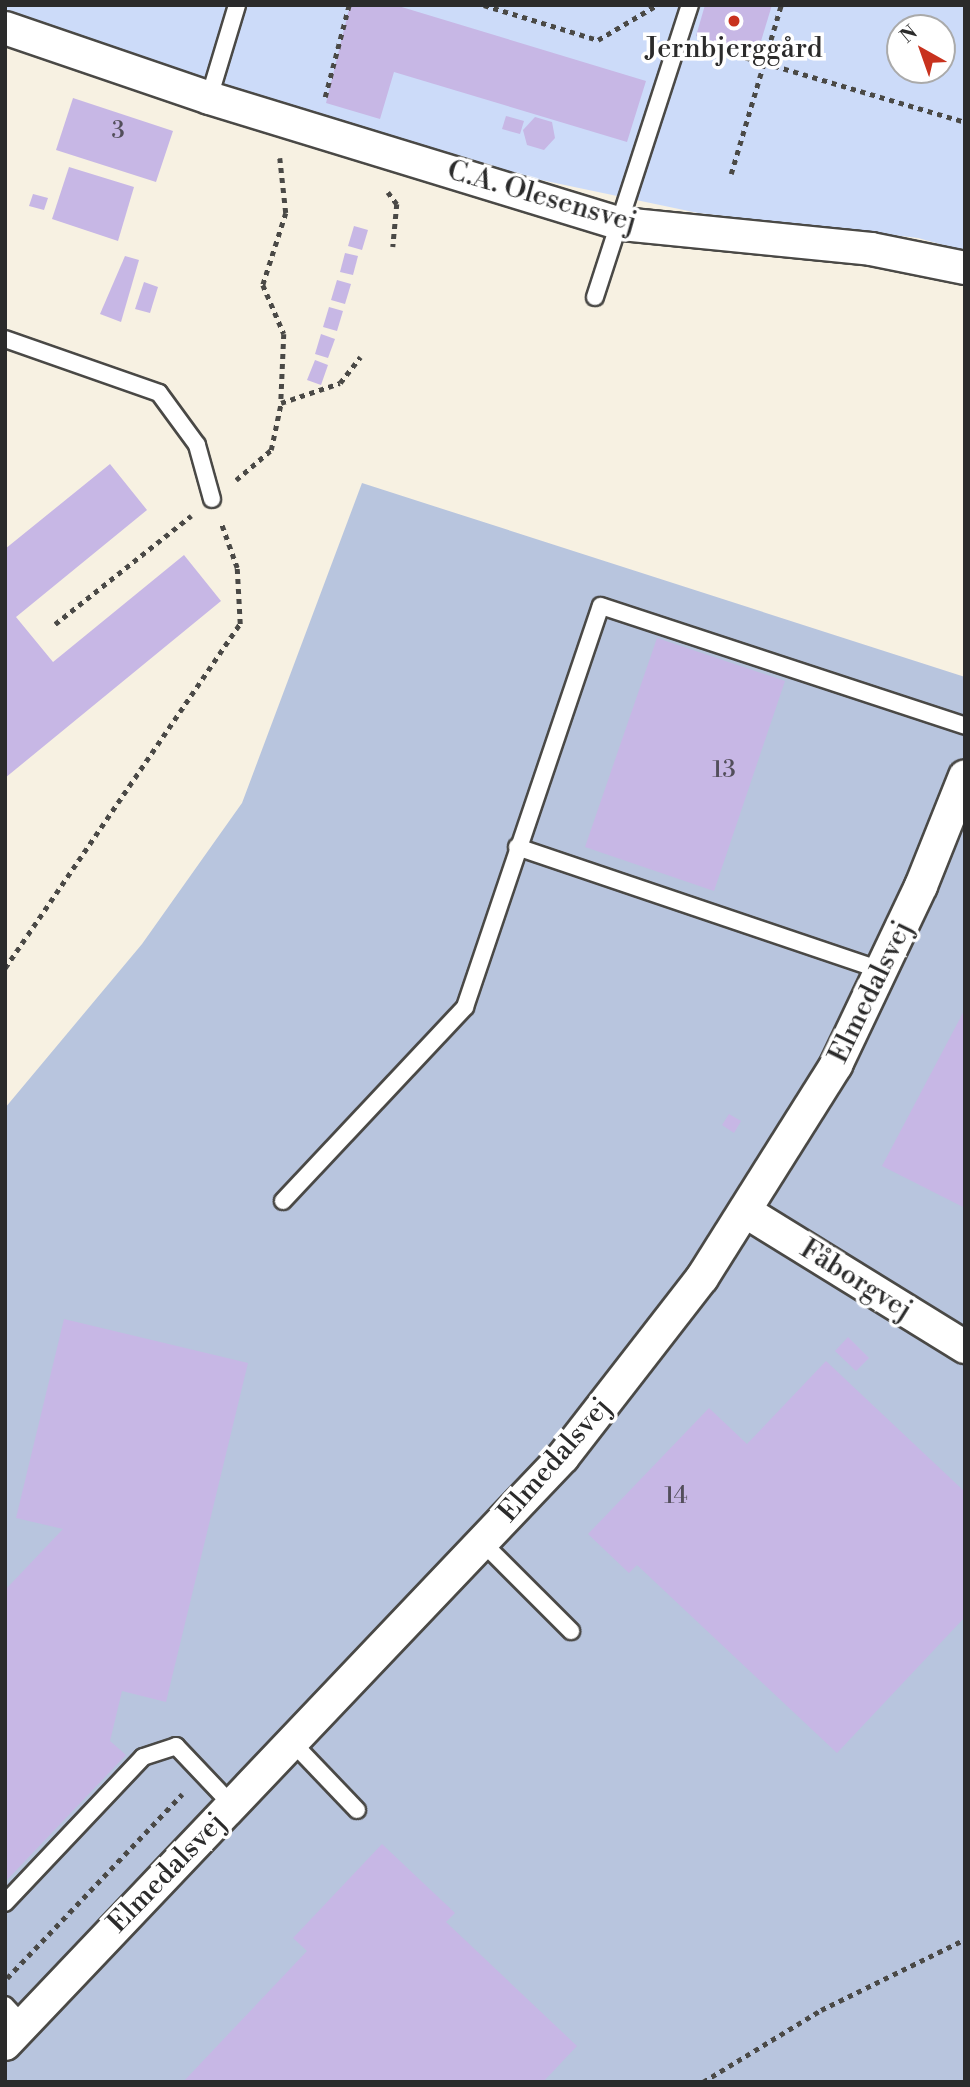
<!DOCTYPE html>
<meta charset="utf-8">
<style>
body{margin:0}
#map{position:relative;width:970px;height:2087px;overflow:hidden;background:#f7f1e2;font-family:"Libre Bodoni",serif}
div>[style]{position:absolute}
.built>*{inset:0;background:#ccdbf9}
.industrial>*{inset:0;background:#b8c5de}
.building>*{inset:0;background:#c7b7e5}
.path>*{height:4.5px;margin-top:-2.25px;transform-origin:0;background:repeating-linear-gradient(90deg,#4a4946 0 5px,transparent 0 10px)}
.roads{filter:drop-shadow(2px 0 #4a4946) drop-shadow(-2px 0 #4a4946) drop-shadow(0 2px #4a4946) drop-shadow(0 -2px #4a4946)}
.service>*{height:16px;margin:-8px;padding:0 8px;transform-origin:8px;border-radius:8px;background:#fff}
.minor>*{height:32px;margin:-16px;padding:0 16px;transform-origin:16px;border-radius:16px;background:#fff}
.dots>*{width:19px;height:19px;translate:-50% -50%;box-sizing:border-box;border:4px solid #fff;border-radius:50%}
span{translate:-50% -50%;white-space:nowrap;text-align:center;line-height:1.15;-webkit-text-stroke:7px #fff;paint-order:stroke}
.number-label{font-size:24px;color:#524e5a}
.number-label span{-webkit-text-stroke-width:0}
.poi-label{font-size:28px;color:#2b2b2b}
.street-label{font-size:28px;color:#2b2b2b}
.frame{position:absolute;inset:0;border:7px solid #2b2b2b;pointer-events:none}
.north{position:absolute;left:886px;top:14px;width:70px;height:70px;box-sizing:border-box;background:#fff;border:2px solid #aaa;border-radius:50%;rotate:320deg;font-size:19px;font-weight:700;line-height:28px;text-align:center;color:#2b2b2b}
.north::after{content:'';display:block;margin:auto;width:24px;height:32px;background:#c8321e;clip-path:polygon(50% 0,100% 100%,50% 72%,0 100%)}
</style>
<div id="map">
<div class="built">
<i style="clip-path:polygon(evenodd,5px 5px,965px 5px,965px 251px,918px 238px,698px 213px,522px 176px,209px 83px,5px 11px,5px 5px,900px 28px,942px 28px,942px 70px,900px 70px,900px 28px)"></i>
</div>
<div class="industrial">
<i style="clip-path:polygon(362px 483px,965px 677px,965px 2082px,5px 2082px,5px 1108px,142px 944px,242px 803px)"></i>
</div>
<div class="building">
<i style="clip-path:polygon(350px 5px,395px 5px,646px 81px,627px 142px,394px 72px,380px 119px,326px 103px)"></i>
<i style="clip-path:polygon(705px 5px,772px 5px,757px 54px,696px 36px)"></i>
<i style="clip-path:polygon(73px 98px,173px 131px,156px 182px,56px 150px)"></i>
<i style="clip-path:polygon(506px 116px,524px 121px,520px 134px,502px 129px)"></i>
<i style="clip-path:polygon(535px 117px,552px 122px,555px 138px,544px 150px,527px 145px,523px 130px)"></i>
<i style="clip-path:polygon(69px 167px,134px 187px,118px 241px,52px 219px)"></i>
<i style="clip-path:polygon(33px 194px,48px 198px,44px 210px,29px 206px)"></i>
<i style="clip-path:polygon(354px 226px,368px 230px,362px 250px,348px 246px)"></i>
<i style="clip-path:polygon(345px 253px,358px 256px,353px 275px,340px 272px)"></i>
<i style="clip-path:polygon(125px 256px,139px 260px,121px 322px,100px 314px)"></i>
<i style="clip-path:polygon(337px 280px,351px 284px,345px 304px,331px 300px)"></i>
<i style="clip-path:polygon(144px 282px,158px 287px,150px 313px,135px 309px)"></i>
<i style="clip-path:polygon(329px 307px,343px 311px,337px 331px,323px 327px)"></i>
<i style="clip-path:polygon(321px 334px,335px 339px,328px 358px,315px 354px)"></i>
<i style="clip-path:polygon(315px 360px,328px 365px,321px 385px,307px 380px)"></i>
<i style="clip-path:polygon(110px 464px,147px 510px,16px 617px,53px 662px,184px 555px,221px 601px,5px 778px,5px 549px)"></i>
<i style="clip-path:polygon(657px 638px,785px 681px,714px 891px,585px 847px)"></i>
<i style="clip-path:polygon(965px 1009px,965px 1208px,882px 1166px)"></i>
<i style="clip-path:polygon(729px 1114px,741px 1121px,734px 1133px,722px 1125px)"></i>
<i style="clip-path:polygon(64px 1319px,248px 1363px,166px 1702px,122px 1691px,110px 1741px,126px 1755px,5px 1882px,5px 1590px,63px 1529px,16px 1518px)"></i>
<i style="clip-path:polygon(848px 1337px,869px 1358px,856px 1371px,835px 1351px)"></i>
<i style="clip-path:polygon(826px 1361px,965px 1492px,965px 1617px,837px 1753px,637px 1565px,629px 1573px,588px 1534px,709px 1408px,747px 1444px)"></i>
<i style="clip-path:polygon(382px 1844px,455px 1913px,446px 1922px,577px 2046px,543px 2082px,183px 2082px,307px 1951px,293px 1938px)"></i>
</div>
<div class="path">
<i style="left:308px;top:5px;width:16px"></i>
<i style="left:484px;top:5px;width:119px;rotate:17.1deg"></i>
<i style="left:598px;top:40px;width:69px;rotate:-30.7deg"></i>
<i style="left:707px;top:46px;width:269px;rotate:16.4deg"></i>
<i style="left:325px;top:97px;width:95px;rotate:-75.4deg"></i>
<i style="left:280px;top:158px;width:55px;rotate:83.8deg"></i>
<i style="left:286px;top:213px;width:76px;rotate:107.7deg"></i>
<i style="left:263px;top:285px;width:53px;rotate:66.8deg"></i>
<i style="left:284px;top:334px;width:69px;rotate:92.5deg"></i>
<i style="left:731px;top:174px;width:176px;rotate:-73.5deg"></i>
<i style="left:388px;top:192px;width:15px;rotate:53deg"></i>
<i style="left:397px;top:204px;width:43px;rotate:95.3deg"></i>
<i style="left:236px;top:480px;width:46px;rotate:-40.6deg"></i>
<i style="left:271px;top:450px;width:48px;rotate:-78deg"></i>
<i style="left:281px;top:403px;width:62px;rotate:-18.7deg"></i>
<i style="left:340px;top:383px;width:33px;rotate:-52deg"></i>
<i style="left:55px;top:624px;width:174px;rotate:-38.5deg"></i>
<i style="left:5px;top:968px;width:417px;rotate:-55.7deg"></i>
<i style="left:240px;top:624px;width:56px;rotate:-93.1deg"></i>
<i style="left:237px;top:568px;width:48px;rotate:-109.6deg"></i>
<i style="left:7px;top:1978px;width:254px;rotate:-46.4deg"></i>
<i style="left:703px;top:2082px;width:138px;rotate:-31.4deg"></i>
<i style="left:821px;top:2010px;width:161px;rotate:-26.2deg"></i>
</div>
<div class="roads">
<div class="service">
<i style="left:209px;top:98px;width:97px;rotate:-73.2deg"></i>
<i style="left:595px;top:297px;width:307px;rotate:-72deg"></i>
<i style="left:5px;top:339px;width:163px;rotate:19.3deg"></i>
<i style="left:159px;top:393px;width:64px;rotate:53.8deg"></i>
<i style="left:197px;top:445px;width:56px;rotate:74.5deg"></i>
<i style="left:517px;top:847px;width:384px;rotate:18.7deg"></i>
<i style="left:283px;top:1201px;width:266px;rotate:-46.8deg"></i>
<i style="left:465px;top:1007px;width:423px;rotate:-71.3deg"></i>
<i style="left:601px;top:606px;width:383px;rotate:18.2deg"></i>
<i style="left:482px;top:1542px;width:126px;rotate:45deg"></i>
<i style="left:292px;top:1742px;width:94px;rotate:46.3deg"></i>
<i style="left:5px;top:1903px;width:201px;rotate:-46.6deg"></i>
<i style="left:143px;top:1757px;width:35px;rotate:-18deg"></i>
<i style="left:176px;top:1746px;width:81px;rotate:46.5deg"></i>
<i style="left:5px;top:2005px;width:26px;rotate:47deg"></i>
</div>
<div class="minor">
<i style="left:5px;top:28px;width:216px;rotate:18.9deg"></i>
<i style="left:209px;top:98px;width:432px;rotate:17deg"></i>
<i style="left:622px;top:224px;width:250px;rotate:5.7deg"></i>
<i style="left:871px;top:249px;width:96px;rotate:11.4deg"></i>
<i style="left:748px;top:1213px;width:255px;rotate:31.7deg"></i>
<i style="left:5px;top:2044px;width:810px;rotate:-46.45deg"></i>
<i style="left:563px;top:1457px;width:227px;rotate:-52.2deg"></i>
<i style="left:702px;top:1278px;width:252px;rotate:-57.8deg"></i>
<i style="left:836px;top:1065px;width:198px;rotate:-64.6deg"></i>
<i style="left:921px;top:886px;width:118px;rotate:-68.2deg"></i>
</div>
</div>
<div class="dots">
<i style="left:734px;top:21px;background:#c8321e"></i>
</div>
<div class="number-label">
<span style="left:118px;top:132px">3</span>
<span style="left:724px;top:771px">13</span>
<span style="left:676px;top:1497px">14</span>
</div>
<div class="poi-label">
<span style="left:734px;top:49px">Jernbjerggård</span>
</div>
<div class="street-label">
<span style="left:542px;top:197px;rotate:16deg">C.A. Olesensvej</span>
<span style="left:871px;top:992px;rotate:-64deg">Elmedalsvej</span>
<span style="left:856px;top:1280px;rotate:32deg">Fåborgvej</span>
<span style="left:555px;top:1460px;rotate:-49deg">Elmedalsvej</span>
<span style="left:167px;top:1873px;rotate:-46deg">Elmedalsvej</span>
</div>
<div class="frame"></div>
<div class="north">N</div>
</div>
